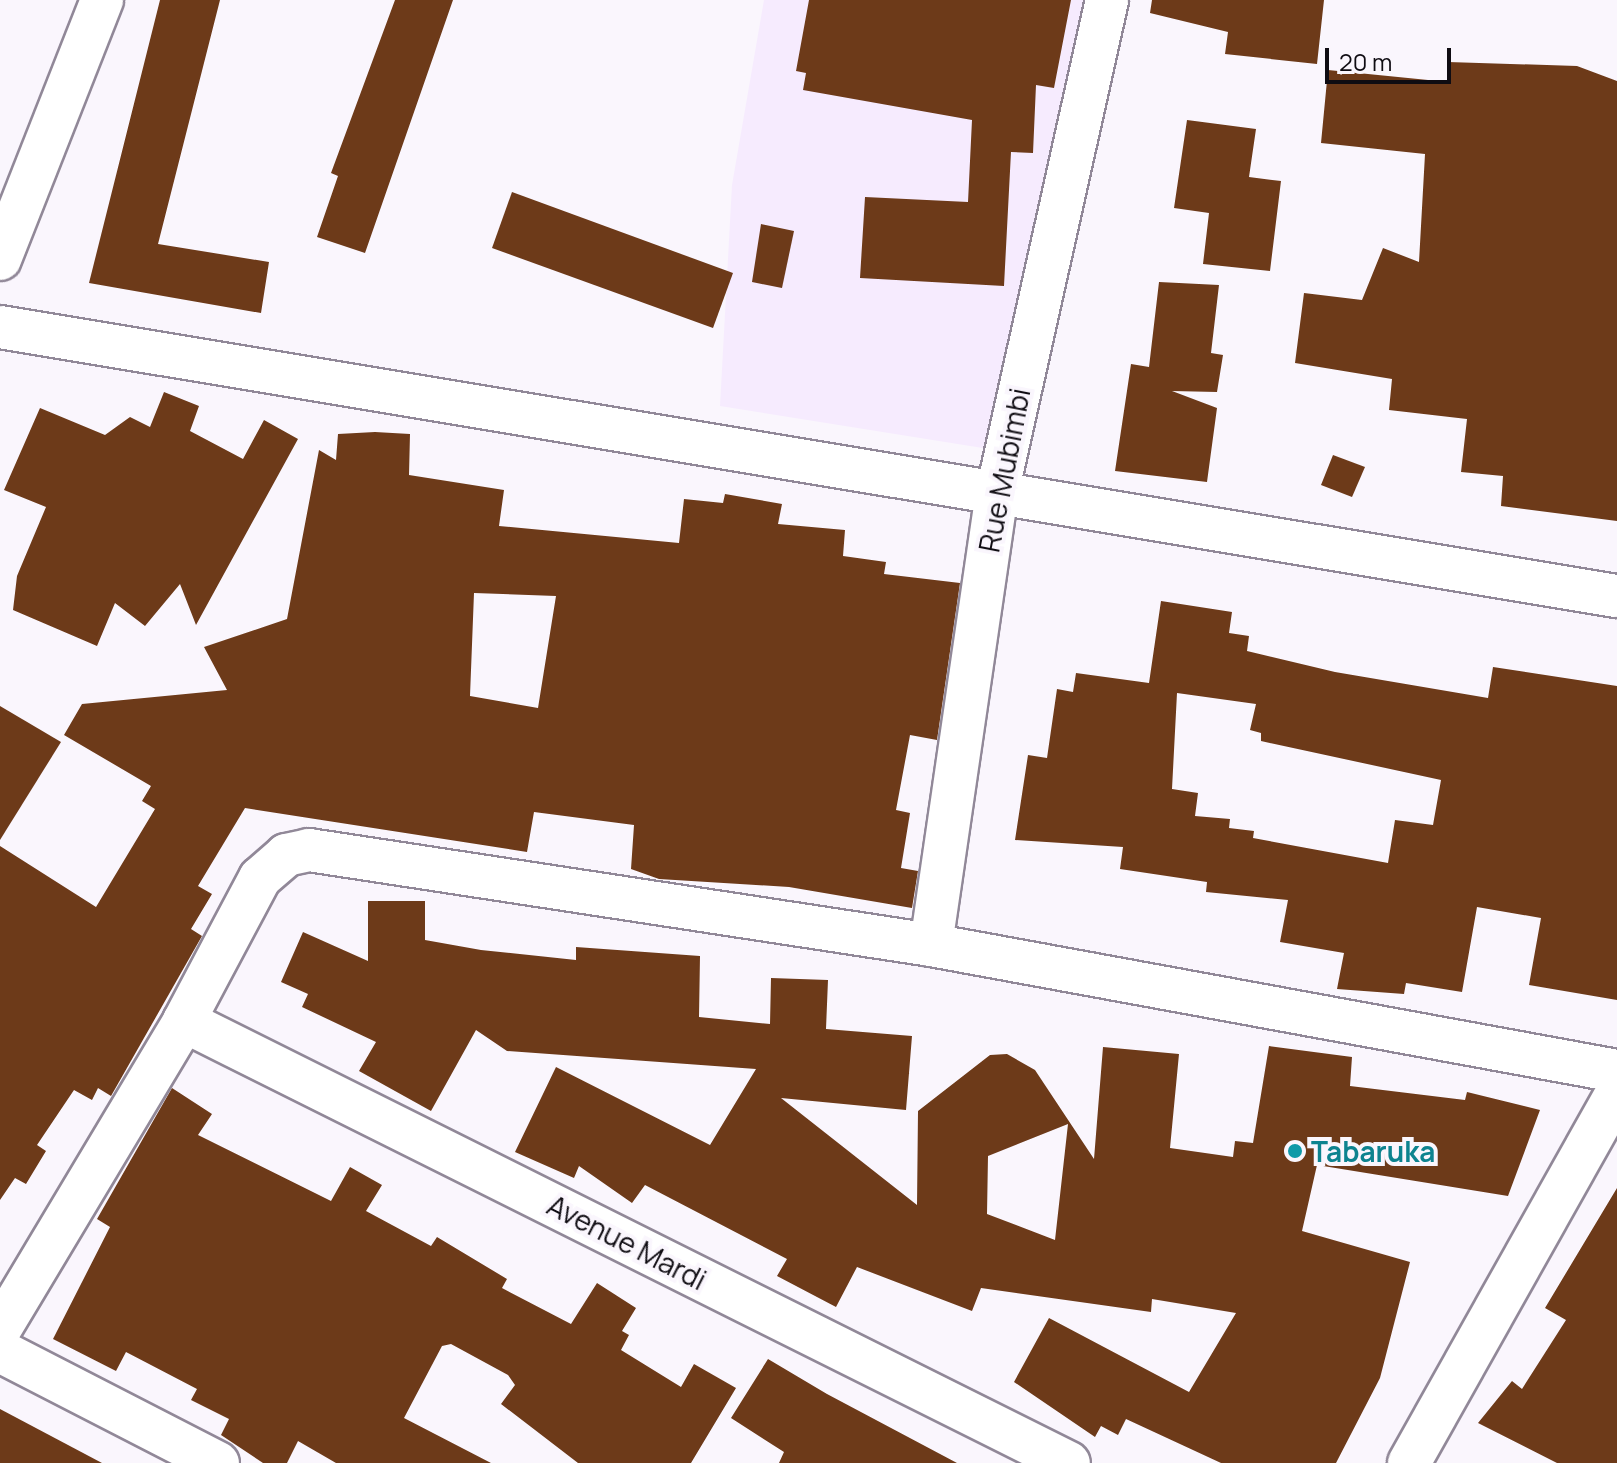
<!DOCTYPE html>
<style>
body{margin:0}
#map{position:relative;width:1617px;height:1463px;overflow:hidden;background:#faf6fd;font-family:Manrope,sans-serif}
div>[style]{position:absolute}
.built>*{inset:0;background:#f6ebfe}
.building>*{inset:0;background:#6d3a19}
.roads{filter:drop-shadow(2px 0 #918898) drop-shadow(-2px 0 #918898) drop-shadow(0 2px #918898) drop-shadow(0 -2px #918898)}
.street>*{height:42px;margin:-21px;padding:0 21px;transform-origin:21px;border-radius:21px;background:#fff}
.dots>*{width:22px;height:22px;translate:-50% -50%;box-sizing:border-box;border:4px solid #faf6fd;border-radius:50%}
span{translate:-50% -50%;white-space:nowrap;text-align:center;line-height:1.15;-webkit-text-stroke:8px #faf6fd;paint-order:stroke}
.street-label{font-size:28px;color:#0f0c12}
.culture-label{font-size:28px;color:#0d838f;font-weight:700}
.left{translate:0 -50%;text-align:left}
.scale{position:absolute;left:1325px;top:48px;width:126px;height:36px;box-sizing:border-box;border:4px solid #0f0c12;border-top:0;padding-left:10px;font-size:24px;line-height:28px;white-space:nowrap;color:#0f0c12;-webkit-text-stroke:6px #faf6fd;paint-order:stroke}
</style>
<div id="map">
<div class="built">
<i style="clip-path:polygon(764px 0,1089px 0,989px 449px,720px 406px,732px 185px)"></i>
</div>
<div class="building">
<i style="clip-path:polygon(160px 0,220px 0,158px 244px,269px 262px,261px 313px,89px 283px)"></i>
<i style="clip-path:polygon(395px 0,453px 0,365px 253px,317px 237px,338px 176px,331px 173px)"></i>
<i style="clip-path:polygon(809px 0,1071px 0,1054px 88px,1036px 85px,1033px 153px,1011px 152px,1004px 286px,860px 278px,865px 197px,968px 202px,972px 120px,803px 90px,806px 73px,796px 71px)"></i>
<i style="clip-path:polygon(1152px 0,1324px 0,1317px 64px,1225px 54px,1228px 32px,1150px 13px)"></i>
<i style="clip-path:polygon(1448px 62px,1577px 66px,1617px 81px,1617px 521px,1501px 506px,1503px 476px,1461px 472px,1467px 419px,1389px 410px,1392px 379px,1295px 363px,1304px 293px,1362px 300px,1383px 248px,1419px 262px,1425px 154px,1321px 143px,1328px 70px,1448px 82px)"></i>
<i style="clip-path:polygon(1187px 120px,1256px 129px,1249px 177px,1281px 181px,1270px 271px,1203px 264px,1209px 213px,1174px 208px)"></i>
<i style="clip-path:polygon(512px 192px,733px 273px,713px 328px,492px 248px)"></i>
<i style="clip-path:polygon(761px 224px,794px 231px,782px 288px,752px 282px)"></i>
<i style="clip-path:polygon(1159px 282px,1219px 285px,1211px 353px,1223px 355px,1217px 392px,1172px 391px,1217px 408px,1207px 482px,1115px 471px,1131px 364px,1149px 367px)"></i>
<i style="clip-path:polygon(164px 392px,199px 406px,190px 431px,243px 459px,264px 420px,298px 439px,196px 625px,180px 584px,145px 626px,115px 603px,97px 646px,13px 610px,17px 576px,46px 507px,4px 490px,40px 408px,105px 435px,130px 417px,150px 427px)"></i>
<i style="clip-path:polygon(evenodd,375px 432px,410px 434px,409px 475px,504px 490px,499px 526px,679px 543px,684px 499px,723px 503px,725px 494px,782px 504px,778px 524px,845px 530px,843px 556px,886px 562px,884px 574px,960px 583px,937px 740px,910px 735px,896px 810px,910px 813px,901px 868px,918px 871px,912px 908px,789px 887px,659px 879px,631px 869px,634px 825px,534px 812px,527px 852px,245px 808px,198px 886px,212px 894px,191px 929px,202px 936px,111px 1096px,98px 1088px,92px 1100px,74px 1090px,37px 1145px,46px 1151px,26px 1184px,15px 1178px,0 1200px,0 846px,96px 907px,155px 809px,142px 801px,151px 786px,64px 735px,82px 704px,227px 690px,204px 647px,287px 619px,319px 450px,336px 460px,338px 434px,375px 432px,474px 593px,556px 596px,538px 708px,470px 696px,474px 593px)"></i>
<i style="clip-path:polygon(1333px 455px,1365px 467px,1352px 497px,1321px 485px)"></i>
<i style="clip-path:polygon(evenodd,1161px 601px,1232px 612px,1229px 633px,1249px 636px,1247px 651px,1335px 672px,1488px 698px,1493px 667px,1617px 686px,1617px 1000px,1529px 985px,1541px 918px,1477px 907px,1462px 992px,1406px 983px,1404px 994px,1337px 989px,1344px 953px,1280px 942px,1288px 900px,1206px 892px,1207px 882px,1120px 869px,1123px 847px,1015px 840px,1028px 755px,1047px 758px,1057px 689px,1073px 692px,1076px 673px,1149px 683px,1161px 601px,1177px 693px,1256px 704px,1250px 730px,1261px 733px,1261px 741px,1441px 780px,1433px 825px,1395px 820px,1388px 863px,1253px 838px,1254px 831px,1229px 828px,1230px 819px,1195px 816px,1198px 793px,1172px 789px,1177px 693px)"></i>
<i style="clip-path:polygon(0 706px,61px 742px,0 840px)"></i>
<i style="clip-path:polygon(evenodd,368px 901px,425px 901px,425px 940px,481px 950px,576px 960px,576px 947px,700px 956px,699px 1017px,770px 1024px,771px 978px,828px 980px,826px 1029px,912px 1036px,906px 1110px,781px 1098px,917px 1205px,918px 1111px,990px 1055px,1007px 1054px,1035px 1070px,1094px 1159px,1103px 1047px,1179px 1054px,1170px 1148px,1233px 1157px,1235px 1141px,1253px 1143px,1269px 1046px,1352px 1057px,1350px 1086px,1465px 1100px,1467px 1092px,1540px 1110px,1508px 1196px,1317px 1165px,1302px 1231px,1410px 1262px,1380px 1378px,1336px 1463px,1221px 1463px,1126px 1419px,1118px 1435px,1101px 1426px,1095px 1437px,1014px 1382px,1049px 1318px,1189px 1392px,1236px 1313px,1152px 1299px,1151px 1312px,981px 1288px,972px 1311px,857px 1267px,836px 1307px,777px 1276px,787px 1259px,645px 1185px,632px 1203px,579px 1166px,574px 1178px,515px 1152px,556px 1067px,710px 1145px,756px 1069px,507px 1051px,476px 1030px,431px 1111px,359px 1071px,376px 1042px,302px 1007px,308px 994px,281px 982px,303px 932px,368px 961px,368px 901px,1068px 1124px,1055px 1240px,987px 1214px,988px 1156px,1068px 1124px)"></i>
<i style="clip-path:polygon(172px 1088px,212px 1114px,198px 1135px,331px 1201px,350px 1167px,382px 1185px,366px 1211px,431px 1246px,437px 1237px,507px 1279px,502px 1288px,571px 1324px,597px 1283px,636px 1308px,622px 1331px,629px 1335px,621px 1350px,681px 1387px,694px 1364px,736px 1388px,691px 1463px,578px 1463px,501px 1404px,515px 1385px,508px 1375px,451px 1344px,442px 1346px,404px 1418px,491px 1463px,336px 1463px,298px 1441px,287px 1463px,263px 1463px,221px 1435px,229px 1419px,191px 1400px,197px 1389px,126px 1352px,116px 1371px,53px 1339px,110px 1227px,97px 1219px)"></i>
<i style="clip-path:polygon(1617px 1188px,1617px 1463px,1557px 1463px,1478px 1423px,1512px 1381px,1522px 1389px,1566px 1320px,1545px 1308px)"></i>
<i style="clip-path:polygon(768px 1359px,827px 1394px,957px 1463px,779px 1463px,784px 1452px,731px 1418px)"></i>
<i style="clip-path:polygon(0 1409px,102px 1463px,0 1463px)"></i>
</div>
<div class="roads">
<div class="street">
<i style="left:0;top:259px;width:278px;rotate:-68.5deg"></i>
<i style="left:0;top:327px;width:1639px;rotate:9.45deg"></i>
<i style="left:931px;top:945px;width:457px;rotate:-81.7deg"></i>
<i style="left:997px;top:493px;width:505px;rotate:-77.42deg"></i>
<i style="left:184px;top:1021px;width:989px;rotate:26.54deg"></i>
<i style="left:0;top:1329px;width:359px;rotate:-59.1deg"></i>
<i style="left:184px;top:1021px;width:162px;rotate:-62deg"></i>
<i style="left:260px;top:878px;width:35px;rotate:-41deg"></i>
<i style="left:286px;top:855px;width:24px;rotate:-12deg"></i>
<i style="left:309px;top:850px;width:629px;rotate:8.68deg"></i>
<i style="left:931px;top:945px;width:697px;rotate:10.41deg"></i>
<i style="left:0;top:1351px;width:245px;rotate:27.2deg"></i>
<i style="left:1409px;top:1463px;width:424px;rotate:-60.7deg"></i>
</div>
</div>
<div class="dots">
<i style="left:1295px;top:1151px;background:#0f9aa8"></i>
</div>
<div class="street-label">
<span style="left:1004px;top:470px;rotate:-79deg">Rue Mubimbi</span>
<span style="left:627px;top:1242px;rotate:27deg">Avenue Mardi</span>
</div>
<div class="culture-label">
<span class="left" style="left:1311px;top:1151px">Tabaruka</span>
</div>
<div class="scale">20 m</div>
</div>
